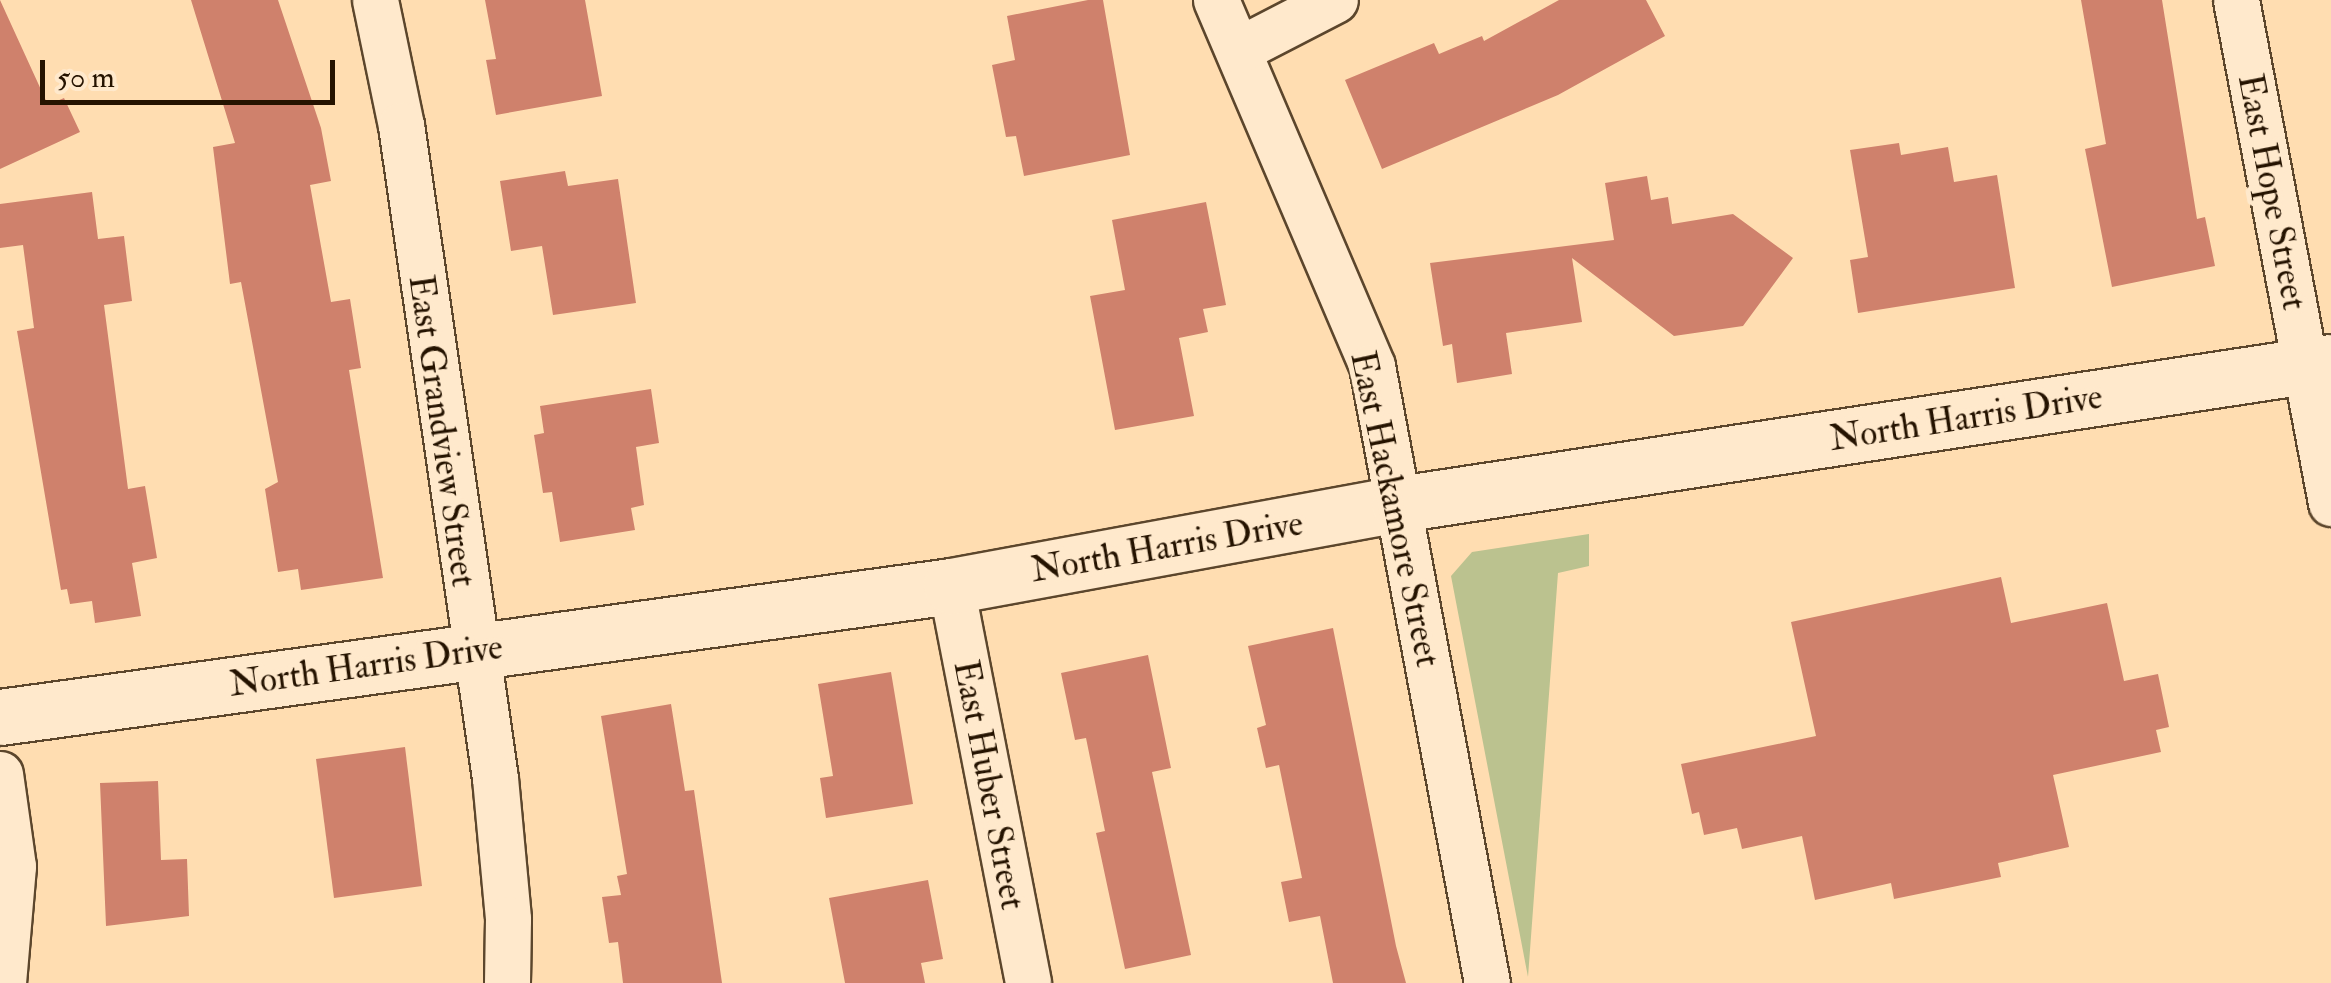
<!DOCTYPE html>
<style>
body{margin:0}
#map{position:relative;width:2331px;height:983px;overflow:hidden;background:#ffddb1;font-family:"IM FELL Double Pica",serif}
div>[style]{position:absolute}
.green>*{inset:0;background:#bbc28f}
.building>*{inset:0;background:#cf816c}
.roads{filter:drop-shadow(2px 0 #5c462c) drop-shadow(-2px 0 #5c462c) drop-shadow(0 2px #5c462c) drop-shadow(0 -2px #5c462c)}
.street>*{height:45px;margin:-22.5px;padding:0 22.5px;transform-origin:22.5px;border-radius:22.5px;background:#ffe9cc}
.secondary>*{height:55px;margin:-27.5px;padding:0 27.5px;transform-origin:27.5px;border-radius:27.5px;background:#ffe9cc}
span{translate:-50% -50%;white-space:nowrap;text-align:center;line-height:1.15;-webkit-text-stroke:10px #ffe9cc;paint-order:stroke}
.street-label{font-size:35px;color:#251300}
.scale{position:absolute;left:40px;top:60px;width:295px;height:45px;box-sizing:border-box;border:5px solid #251300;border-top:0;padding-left:12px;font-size:30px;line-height:35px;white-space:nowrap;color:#251300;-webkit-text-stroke:8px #ffe9cc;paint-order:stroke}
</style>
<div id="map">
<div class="green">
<i style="clip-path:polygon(1589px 534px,1589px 566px,1558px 573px,1528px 977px,1451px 576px,1472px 552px)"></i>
</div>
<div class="building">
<i style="clip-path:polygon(0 0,48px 105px,64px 98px,80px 132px,0 169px)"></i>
<i style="clip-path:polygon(191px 0,278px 0,321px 128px,331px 181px,310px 185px,331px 302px,350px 299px,361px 368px,349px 370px,383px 578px,301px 590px,298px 569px,278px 572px,265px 489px,278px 482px,241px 282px,230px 284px,213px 147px,235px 143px)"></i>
<i style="clip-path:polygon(485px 0,585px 0,602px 96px,496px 115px,486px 60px,496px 59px)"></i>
<i style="clip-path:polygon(1088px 0,1103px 0,1130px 155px,1024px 176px,1016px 136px,1006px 137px,992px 65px,1015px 60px,1007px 16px)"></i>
<i style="clip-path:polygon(1559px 0,1646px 0,1665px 36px,1558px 95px,1382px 169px,1345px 80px,1434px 43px,1439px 54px,1482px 36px,1484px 41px)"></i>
<i style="clip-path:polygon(2081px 0,2162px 0,2197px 219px,2205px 217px,2215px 266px,2112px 287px,2085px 149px,2106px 144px)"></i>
<i style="clip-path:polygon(1899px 143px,1901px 155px,1948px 147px,1954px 182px,1997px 175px,2015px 288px,1858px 313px,1850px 260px,1868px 257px,1850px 150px)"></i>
<i style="clip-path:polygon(565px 171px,568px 186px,618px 179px,636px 303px,553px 315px,542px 246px,511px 251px,500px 181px)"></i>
<i style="clip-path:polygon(1647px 176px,1651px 200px,1668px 197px,1672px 224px,1733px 214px,1793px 258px,1743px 326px,1674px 336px,1572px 258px,1582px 322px,1506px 333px,1512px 374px,1457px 383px,1452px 344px,1443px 346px,1430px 263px,1614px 240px,1605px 183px)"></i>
<i style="clip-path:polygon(92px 192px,98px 239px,124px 236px,132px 301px,104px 305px,128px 489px,145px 486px,157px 558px,132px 563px,141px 616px,95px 623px,92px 601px,70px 604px,67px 589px,61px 590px,17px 331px,34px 328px,23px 245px,0 248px,0 204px)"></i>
<i style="clip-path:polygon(1206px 202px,1226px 305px,1203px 309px,1208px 332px,1179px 338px,1194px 416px,1115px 430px,1090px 296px,1125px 290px,1112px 220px)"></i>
<i style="clip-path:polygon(651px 389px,659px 443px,636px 447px,644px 505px,631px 508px,635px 530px,560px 542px,552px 492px,543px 493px,534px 435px,544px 433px,540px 406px)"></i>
<i style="clip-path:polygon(2001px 577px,2011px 623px,2107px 603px,2124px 681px,2158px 674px,2169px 727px,2156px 730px,2161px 752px,2053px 775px,2069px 847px,1998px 863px,2001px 877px,1894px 899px,1891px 883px,1815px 900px,1802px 836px,1742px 849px,1737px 828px,1704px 835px,1699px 812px,1692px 814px,1681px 764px,1816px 736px,1791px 622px)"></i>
<i style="clip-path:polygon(1333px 628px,1396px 946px,1406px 983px,1333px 983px,1320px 916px,1289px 922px,1281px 882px,1302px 878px,1279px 765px,1266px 768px,1257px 728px,1266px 725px,1248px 646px)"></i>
<i style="clip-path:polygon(1148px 655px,1171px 768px,1152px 772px,1191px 955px,1125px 969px,1096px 833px,1105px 831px,1086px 738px,1075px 740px,1061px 673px)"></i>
<i style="clip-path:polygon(891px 672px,913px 804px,826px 818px,820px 778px,833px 776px,818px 684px)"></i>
<i style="clip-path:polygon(671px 704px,685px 791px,694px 790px,722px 983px,623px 983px,618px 942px,609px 943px,602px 897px,621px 895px,617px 876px,627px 874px,601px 716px)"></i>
<i style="clip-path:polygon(405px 747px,422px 886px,334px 898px,316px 759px)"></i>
<i style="clip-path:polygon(158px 781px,161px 860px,187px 859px,189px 916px,106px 926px,100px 783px)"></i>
<i style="clip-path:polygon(928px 880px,943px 959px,921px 963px,925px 983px,845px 983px,829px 898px)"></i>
</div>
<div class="roads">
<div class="street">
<i style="left:375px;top:0;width:128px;rotate:78.3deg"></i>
<i style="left:401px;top:125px;width:660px;rotate:81.81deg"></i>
<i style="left:495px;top:778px;width:142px;rotate:84.7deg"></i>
<i style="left:508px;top:919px;width:64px;rotate:90.9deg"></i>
<i style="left:1216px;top:0;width:398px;rotate:66.9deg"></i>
<i style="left:1372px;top:366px;width:628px;rotate:79.44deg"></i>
<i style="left:2236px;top:0;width:512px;rotate:79.3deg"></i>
<i style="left:1238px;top:50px;width:109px;rotate:-27.3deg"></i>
<i style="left:951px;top:586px;width:404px;rotate:79deg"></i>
<i style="left:0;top:774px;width:93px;rotate:82deg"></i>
<i style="left:13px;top:866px;width:117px;rotate:94.9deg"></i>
</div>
<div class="secondary">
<i style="left:0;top:717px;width:960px;rotate:-7.84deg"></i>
<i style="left:951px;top:586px;width:455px;rotate:-10.4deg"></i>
<i style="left:1399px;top:504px;width:943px;rotate:-8.66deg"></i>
</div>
</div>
<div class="street-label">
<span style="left:2272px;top:192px;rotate:79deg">East Hope Street</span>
<span style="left:1966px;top:418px;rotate:-9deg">North Harris Drive</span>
<span style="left:442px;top:431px;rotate:82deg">East Grandview Street</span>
<span style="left:1395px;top:509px;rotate:78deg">East Hackamore Street</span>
<span style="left:1167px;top:547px;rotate:-10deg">North Harris Drive</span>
<span style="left:366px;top:666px;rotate:-8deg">North Harris Drive</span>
<span style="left:989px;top:785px;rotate:79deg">East Huber Street</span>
</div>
<div class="scale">50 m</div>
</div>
